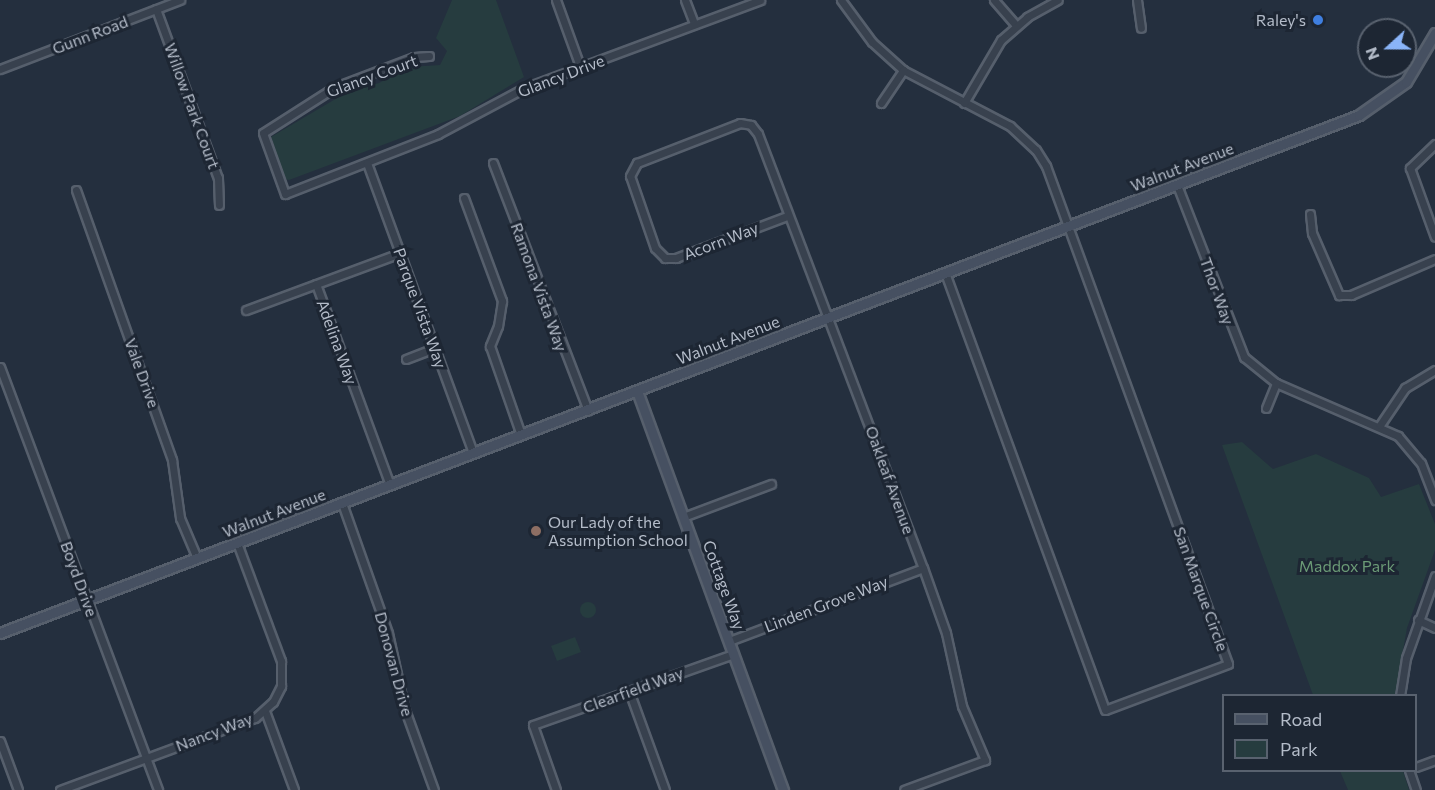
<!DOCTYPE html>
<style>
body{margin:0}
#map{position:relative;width:1435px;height:790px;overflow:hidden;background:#242f3e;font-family:Commissioner,sans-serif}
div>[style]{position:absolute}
.green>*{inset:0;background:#263c3f}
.round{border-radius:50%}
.roads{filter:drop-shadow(2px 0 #565f6c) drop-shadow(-2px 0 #565f6c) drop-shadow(0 2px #565f6c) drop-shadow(0 -2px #565f6c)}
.street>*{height:7px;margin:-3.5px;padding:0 3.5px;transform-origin:3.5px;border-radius:3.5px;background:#38414e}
.secondary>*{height:9px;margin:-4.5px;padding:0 4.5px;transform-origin:4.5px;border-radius:4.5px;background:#465061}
.dots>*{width:16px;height:16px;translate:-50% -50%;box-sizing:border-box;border:3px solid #1d2633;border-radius:50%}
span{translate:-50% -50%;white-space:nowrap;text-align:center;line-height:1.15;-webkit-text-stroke:6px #1d2633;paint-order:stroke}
.poi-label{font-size:16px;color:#b4bcc9}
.right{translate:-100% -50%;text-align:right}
.left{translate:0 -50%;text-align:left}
.street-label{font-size:16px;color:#b4bcc9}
.park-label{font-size:16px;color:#6b9a76}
.legend{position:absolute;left:1222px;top:694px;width:195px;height:78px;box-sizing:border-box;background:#1d2633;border:2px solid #59626f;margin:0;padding:8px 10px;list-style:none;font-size:18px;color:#b4bcc9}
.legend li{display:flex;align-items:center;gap:12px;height:30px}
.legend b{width:30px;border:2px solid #59626f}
.north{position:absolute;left:1357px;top:18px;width:60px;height:60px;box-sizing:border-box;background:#1d2633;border:2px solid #59626f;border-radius:50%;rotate:249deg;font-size:16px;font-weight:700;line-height:24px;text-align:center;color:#b4bcc9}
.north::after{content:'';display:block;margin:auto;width:21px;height:27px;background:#8ab4f8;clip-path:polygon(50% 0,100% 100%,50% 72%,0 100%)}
</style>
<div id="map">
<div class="green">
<i style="clip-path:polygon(452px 0,496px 0,524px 77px,460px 116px,289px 180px,285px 179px,271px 137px,349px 91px,379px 83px,409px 67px,440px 65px,447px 51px,436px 38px)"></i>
<i style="clip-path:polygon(1242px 442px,1273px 469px,1316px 454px,1369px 478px,1381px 497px,1419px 484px,1435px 524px,1435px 550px,1407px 628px,1395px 695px,1313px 695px,1222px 445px)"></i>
<i class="round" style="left:580px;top:602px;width:16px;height:16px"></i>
<i style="clip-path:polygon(575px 637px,581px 652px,557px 661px,551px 646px)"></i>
<i style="clip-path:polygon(1340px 771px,1403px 771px,1409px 790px,1348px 790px)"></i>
</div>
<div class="roads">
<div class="street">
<i style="left:556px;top:0;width:73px;rotate:70.1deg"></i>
<i style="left:685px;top:0;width:26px;rotate:69deg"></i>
<i style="left:841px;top:0;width:52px;rotate:53.6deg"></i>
<i style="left:872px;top:42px;width:42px;rotate:42.1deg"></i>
<i style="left:903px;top:70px;width:121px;rotate:27.6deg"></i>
<i style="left:1010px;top:126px;width:35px;rotate:43deg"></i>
<i style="left:1036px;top:150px;width:19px;rotate:58deg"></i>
<i style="left:1046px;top:166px;width:530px;rotate:69.92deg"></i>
<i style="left:1228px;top:664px;width:131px;rotate:159.5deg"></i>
<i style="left:1105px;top:710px;width:465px;rotate:-110.1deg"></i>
<i style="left:994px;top:0;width:33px;rotate:49deg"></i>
<i style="left:1137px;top:0;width:28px;rotate:82deg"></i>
<i style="left:156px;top:9px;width:180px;rotate:69.9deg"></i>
<i style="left:218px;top:178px;width:27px;rotate:88deg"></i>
<i style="left:429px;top:56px;width:15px;rotate:176deg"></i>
<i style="left:414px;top:57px;width:85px;rotate:159.2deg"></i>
<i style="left:335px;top:87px;width:85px;rotate:147.4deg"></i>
<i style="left:263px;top:133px;width:65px;rotate:70.2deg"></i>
<i style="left:285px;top:194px;width:164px;rotate:-21.4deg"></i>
<i style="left:438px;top:134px;width:98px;rotate:-28.1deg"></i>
<i style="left:524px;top:88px;width:252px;rotate:-20.4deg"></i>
<i style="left:0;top:69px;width:193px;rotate:-21deg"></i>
<i style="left:881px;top:103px;width:40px;rotate:-56deg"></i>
<i style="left:964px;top:103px;width:73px;rotate:-59.6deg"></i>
<i style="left:1001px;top:40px;width:35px;rotate:-41deg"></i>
<i style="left:1027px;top:17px;width:35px;rotate:-29deg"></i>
<i style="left:1435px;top:144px;width:35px;rotate:136deg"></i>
<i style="left:1410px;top:168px;width:73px;rotate:70.1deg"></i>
<i style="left:367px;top:163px;width:309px;rotate:69.9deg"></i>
<i style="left:493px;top:163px;width:265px;rotate:69deg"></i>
<i style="left:1177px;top:185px;width:185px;rotate:68.7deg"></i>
<i style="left:1244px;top:357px;width:41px;rotate:39.1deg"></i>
<i style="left:1276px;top:383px;width:133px;rotate:23.5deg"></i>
<i style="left:1398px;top:436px;width:35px;rotate:50deg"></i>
<i style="left:1421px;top:463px;width:40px;rotate:69deg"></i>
<i style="left:76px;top:190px;width:287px;rotate:70.4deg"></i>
<i style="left:172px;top:460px;width:59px;rotate:82.1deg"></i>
<i style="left:180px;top:518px;width:43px;rotate:67deg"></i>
<i style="left:464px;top:198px;width:110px;rotate:69.7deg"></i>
<i style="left:502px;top:301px;width:25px;rotate:99deg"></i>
<i style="left:498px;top:326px;width:22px;rotate:112deg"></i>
<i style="left:490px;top:346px;width:94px;rotate:70.8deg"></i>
<i style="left:1310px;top:214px;width:19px;rotate:84deg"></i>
<i style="left:1312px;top:233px;width:68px;rotate:66.5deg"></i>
<i style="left:1339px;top:295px;width:12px"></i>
<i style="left:1351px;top:295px;width:91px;rotate:-23.2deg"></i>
<i style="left:787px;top:216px;width:119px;rotate:159.3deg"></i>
<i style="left:676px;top:258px;width:11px;rotate:180deg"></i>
<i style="left:665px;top:258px;width:14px;rotate:-135deg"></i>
<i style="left:655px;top:248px;width:76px;rotate:-109.1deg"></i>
<i style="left:630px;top:176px;width:15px;rotate:-62deg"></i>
<i style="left:637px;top:163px;width:110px;rotate:-21.2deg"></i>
<i style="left:740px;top:123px;width:11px;rotate:10deg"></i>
<i style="left:751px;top:125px;width:11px;rotate:52deg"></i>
<i style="left:758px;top:134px;width:464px;rotate:69.2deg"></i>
<i style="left:923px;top:568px;width:69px;rotate:70.5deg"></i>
<i style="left:946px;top:633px;width:75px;rotate:77.6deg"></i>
<i style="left:962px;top:706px;width:59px;rotate:66.9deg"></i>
<i style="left:985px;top:760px;width:86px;rotate:159.7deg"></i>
<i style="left:316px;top:284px;width:214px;rotate:69.8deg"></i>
<i style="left:246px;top:310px;width:164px;rotate:-20.3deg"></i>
<i style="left:406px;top:359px;width:31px;rotate:-21deg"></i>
<i style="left:0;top:367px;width:452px;rotate:69.5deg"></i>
<i style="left:1266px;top:408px;width:27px;rotate:-68deg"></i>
<i style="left:1380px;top:425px;width:45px;rotate:-56deg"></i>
<i style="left:1405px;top:388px;width:35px;rotate:-31deg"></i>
<i style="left:342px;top:503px;width:138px;rotate:70.5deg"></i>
<i style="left:388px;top:633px;width:79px;rotate:77.6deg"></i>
<i style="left:405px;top:710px;width:85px;rotate:70.1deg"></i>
<i style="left:683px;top:517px;width:94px;rotate:-20.6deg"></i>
<i style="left:1418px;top:620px;width:19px;rotate:25deg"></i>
<i style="left:729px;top:641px;width:207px;rotate:-20.6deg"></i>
<i style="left:629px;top:691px;width:105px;rotate:70deg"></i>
<i style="left:1400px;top:696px;width:38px;rotate:-81deg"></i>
<i style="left:1406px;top:658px;width:87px;rotate:-70.5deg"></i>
<i style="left:265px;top:711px;width:84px;rotate:69.8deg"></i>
<i style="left:0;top:741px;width:52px;rotate:69.8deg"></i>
<i style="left:1416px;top:767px;width:20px;rotate:-20deg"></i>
<i style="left:1409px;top:770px;width:21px;rotate:71deg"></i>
<i style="left:60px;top:790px;width:208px;rotate:-20.3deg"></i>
<i style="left:255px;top:718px;width:24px;rotate:-42deg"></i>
<i style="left:273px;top:702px;width:18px;rotate:-63deg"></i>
<i style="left:281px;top:686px;width:25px;rotate:-90deg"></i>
<i style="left:281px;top:661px;width:126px;rotate:-110.4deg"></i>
<i style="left:556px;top:790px;width:69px;rotate:-109.5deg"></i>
<i style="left:533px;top:725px;width:213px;rotate:-19.5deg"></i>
</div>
<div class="secondary">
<i style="left:637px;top:391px;width:425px;rotate:69.9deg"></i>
<i style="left:0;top:633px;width:1454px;rotate:-20.86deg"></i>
<i style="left:1359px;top:115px;width:57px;rotate:-35.1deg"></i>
<i style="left:1406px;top:82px;width:57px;rotate:-59.4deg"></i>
</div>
</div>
<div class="dots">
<i style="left:1318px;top:20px;background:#3f7fe0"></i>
<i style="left:536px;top:531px;background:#8d6e63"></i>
</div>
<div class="poi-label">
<span class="right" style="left:1306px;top:20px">Raley's</span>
<span class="left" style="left:548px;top:531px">Our Lady of the<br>Assumption School</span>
</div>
<div class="street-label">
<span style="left:90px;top:35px;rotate:-21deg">Gunn Road</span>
<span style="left:372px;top:76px;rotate:-20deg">Glancy Court</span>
<span style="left:561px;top:76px;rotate:-21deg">Glancy Drive</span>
<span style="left:192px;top:106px;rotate:70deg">Willow Park Court</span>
<span style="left:1182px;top:167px;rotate:-21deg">Walnut Avenue</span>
<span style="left:721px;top:241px;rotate:-21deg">Acorn Way</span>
<span style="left:539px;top:287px;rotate:70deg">Ramona Vista Way</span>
<span style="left:1217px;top:291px;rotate:70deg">Thor Way</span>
<span style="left:420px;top:308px;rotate:70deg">Parque Vista Way</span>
<span style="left:728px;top:340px;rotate:-21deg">Walnut Avenue</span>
<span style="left:337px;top:342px;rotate:70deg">Adelina Way</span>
<span style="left:142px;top:373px;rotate:70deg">Vale Drive</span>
<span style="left:890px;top:480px;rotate:70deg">Oakleaf Avenue</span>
<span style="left:274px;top:513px;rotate:-21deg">Walnut Avenue</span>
<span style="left:79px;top:579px;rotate:70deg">Boyd Drive</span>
<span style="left:724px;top:585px;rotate:70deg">Cottage Way</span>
<span style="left:1201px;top:589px;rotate:70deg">San Marque Circle</span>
<span style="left:826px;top:604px;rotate:-21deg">Linden Grove Way</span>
<span style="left:394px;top:664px;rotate:75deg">Donovan Drive</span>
<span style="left:633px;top:690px;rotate:-20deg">Clearfield Way</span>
<span style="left:214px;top:732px;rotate:-21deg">Nancy Way</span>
</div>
<div class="park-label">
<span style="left:1347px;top:566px">Maddox Park</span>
</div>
<ul class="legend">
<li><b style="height:8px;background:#465061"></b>Road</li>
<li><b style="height:16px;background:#263c3f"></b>Park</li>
</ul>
<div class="north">N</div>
</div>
